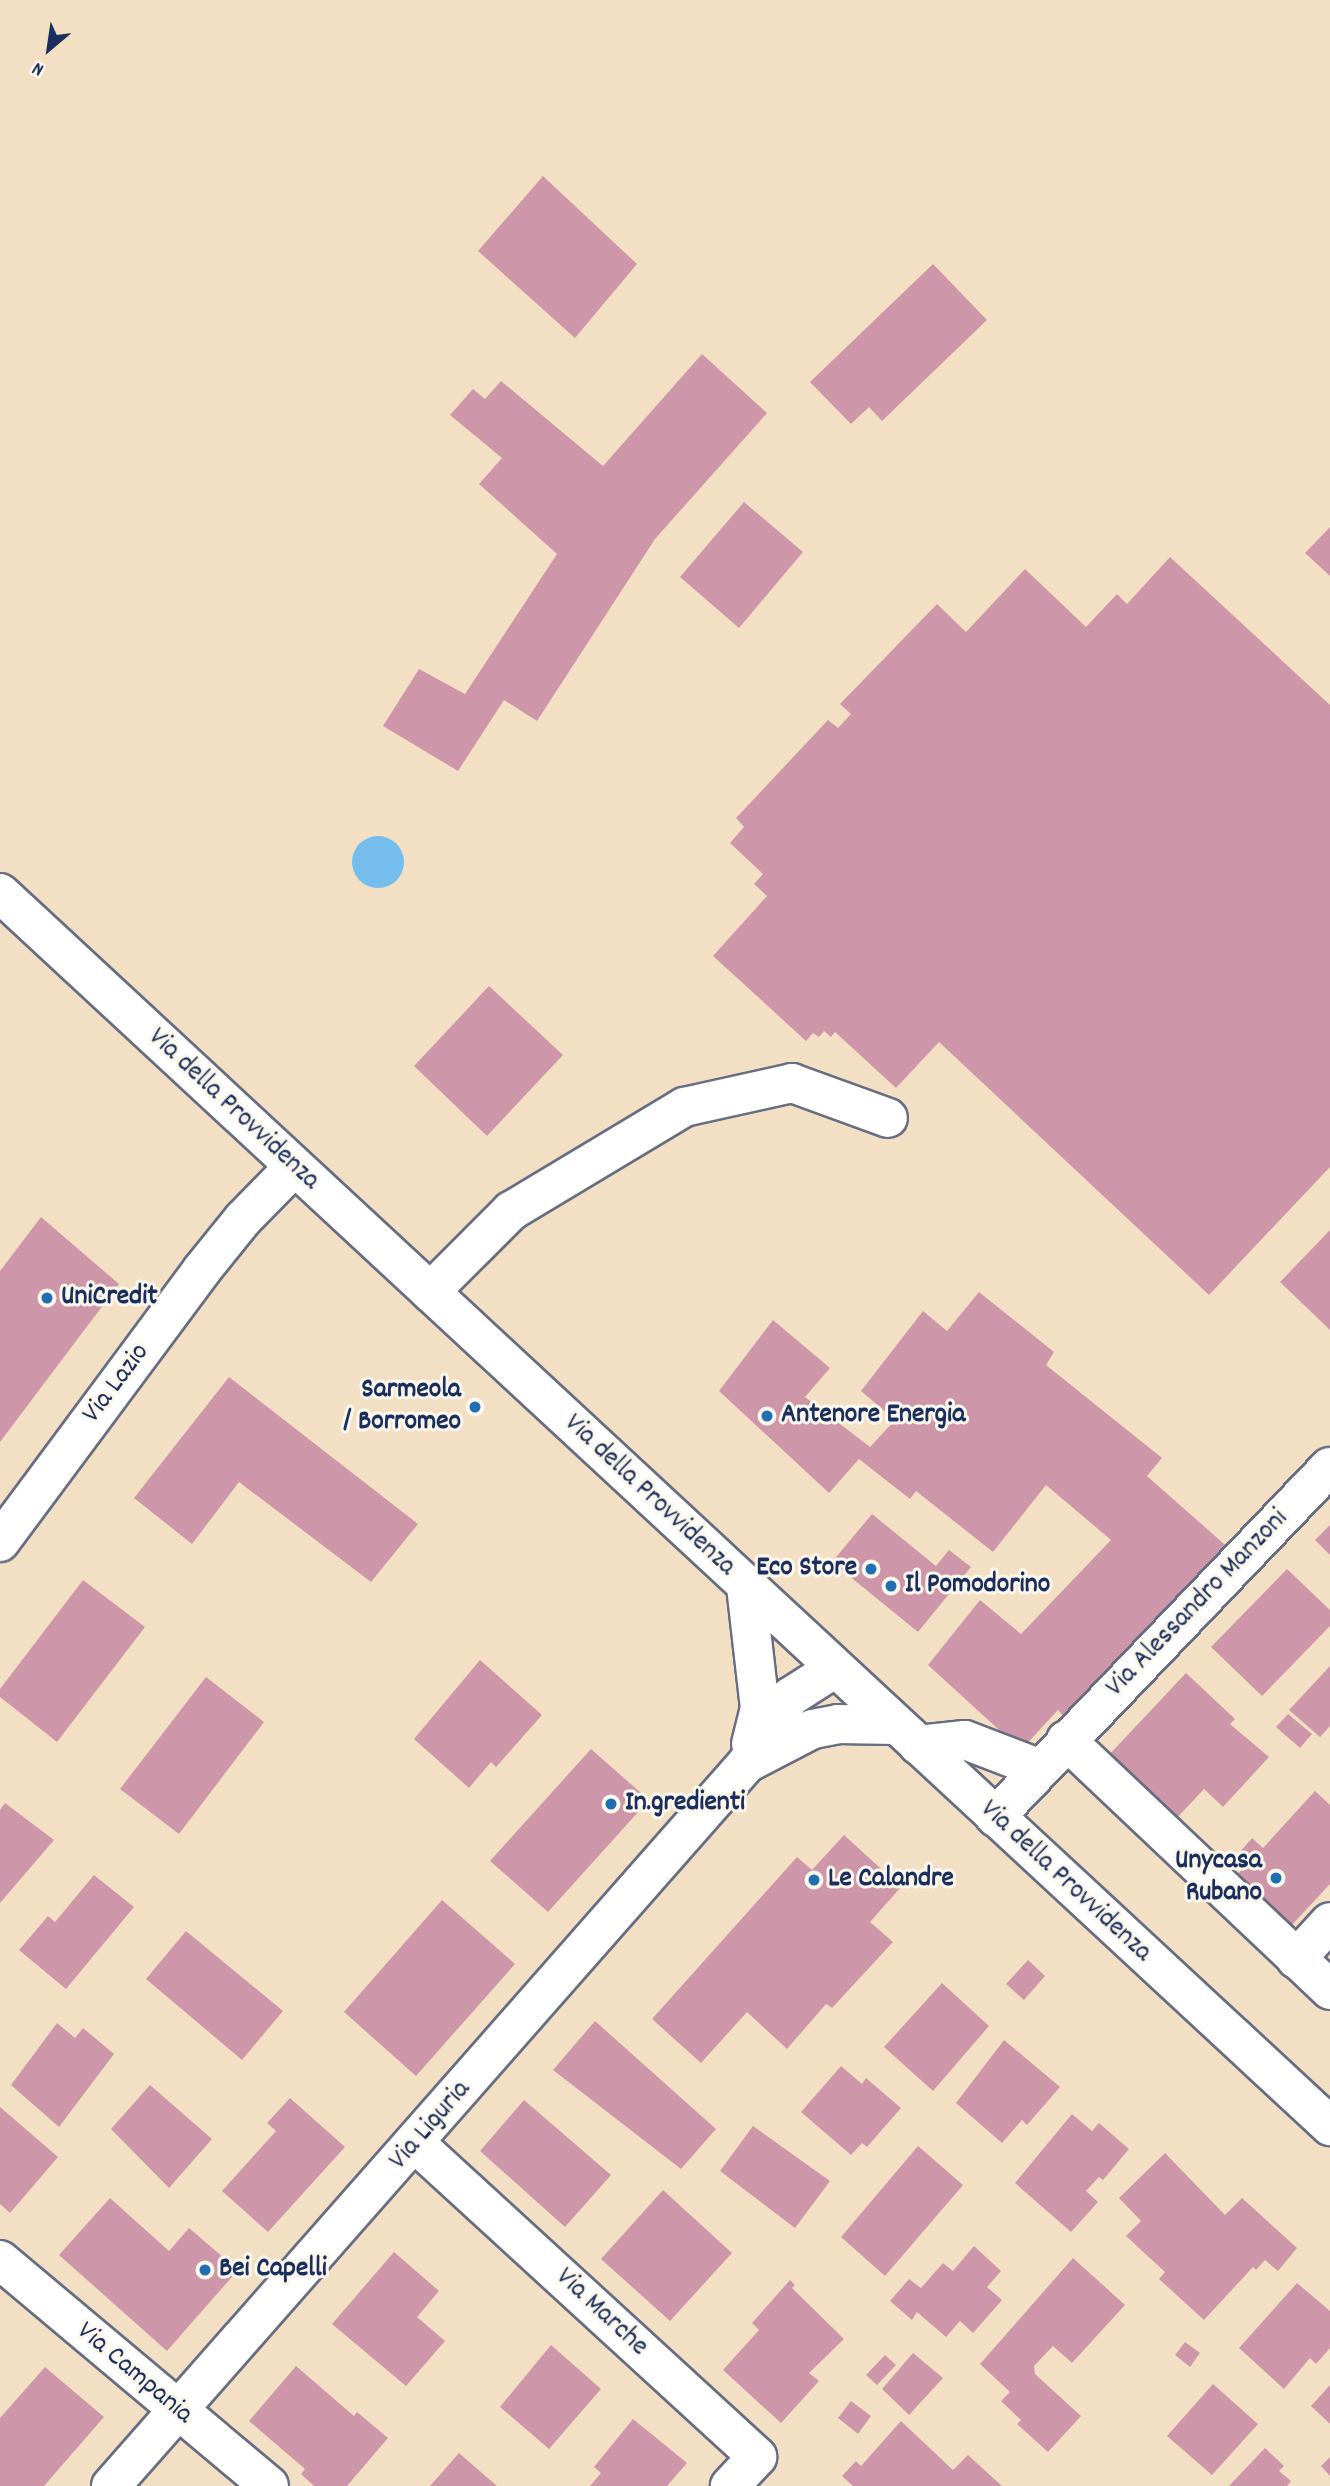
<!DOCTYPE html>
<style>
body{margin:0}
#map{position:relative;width:1330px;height:2486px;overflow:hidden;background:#f3e0c4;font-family:Dekko,sans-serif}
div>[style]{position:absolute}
.water>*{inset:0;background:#74bdec}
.round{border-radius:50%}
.building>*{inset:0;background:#ce97a9}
.roads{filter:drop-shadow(2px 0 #676d82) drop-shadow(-2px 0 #676d82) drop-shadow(0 2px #676d82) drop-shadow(0 -2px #676d82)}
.minor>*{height:38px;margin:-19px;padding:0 19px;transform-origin:19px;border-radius:19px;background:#fff}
.major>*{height:38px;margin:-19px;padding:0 19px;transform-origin:19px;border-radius:19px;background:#fff}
.dots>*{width:19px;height:19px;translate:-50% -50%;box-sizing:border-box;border:4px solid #fbf7ec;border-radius:50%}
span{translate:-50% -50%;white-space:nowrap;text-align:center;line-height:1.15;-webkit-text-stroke:6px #fbf7ec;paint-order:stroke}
.street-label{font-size:28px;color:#1b2f5e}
.poi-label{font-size:28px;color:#1b2f5e;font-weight:700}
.left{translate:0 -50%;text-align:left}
.right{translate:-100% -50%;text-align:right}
.north{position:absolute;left:14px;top:14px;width:70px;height:70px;-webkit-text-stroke:5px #fbf7ec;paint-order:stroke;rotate:209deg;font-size:19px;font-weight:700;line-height:28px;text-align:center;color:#1b2f5e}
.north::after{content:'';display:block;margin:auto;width:24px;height:32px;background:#1b2f5e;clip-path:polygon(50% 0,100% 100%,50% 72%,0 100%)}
</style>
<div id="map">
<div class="water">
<i class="round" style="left:352px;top:836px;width:52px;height:52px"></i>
</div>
<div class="building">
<i style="clip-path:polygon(543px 176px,637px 264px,575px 338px,478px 251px)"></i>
<i style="clip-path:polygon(933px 264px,987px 320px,882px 421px,869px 407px,851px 424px,810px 382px)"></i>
<i style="clip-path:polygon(702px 354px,767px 413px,655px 539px,537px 721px,504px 700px,458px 771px,383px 726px,419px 669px,465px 694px,557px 554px,479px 484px,502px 458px,450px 415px,473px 389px,485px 399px,501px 381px,603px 466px)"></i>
<i style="clip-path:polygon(744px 502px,803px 552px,739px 628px,680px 577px)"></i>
<i style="clip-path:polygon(1330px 527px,1330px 576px,1305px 553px)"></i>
<i style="clip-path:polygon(1170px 557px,1330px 705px,1330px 1167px,1209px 1295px,939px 1042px,896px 1088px,835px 1032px,831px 1037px,824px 1031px,819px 1037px,813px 1033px,806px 1041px,713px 956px,767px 896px,754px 884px,763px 874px,730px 843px,744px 827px,736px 818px,828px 720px,838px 728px,851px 714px,840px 704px,937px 604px,966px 632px,1025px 569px,1086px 627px,1117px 594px,1127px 604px)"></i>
<i style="clip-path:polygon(489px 986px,563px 1055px,487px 1136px,414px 1066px)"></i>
<i style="clip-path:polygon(41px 1217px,119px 1284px,0 1442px,0 1271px)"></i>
<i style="clip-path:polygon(1330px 1230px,1330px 1330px,1280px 1282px)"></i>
<i style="clip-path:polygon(979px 1292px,1054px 1352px,1046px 1365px,1162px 1458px,1147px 1476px,1232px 1551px,1066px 1719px,1058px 1710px,1021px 1750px,928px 1665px,980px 1600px,1021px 1634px,1111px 1540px,1046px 1485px,993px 1552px,916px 1491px,910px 1499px,859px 1459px,829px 1493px,719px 1391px,773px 1320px,830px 1368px,805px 1397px,870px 1447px,895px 1420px,861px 1391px,923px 1311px,947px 1331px)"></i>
<i style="clip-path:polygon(229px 1377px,418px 1524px,371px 1582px,239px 1482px,192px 1544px,134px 1498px)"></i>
<i style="clip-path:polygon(872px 1514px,936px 1566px,949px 1550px,971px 1567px,918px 1632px,832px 1562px)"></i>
<i style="clip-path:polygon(1330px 1525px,1330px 1555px,1315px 1540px)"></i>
<i style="clip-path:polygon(1287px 1569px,1330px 1610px,1330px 1626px,1262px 1696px,1211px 1647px)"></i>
<i style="clip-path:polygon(83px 1580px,145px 1627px,57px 1742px,0 1697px,0 1689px)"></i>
<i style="clip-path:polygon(480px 1660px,542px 1715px,496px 1767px,491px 1762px,469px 1788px,414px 1739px)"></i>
<i style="clip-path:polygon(1330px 1666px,1330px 1726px,1320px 1737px,1289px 1710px)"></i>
<i style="clip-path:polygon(1186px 1673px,1235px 1719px,1230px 1724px,1269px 1757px,1223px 1807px,1204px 1789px,1174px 1821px,1107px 1757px)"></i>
<i style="clip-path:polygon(206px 1677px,264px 1722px,179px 1834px,120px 1789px)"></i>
<i style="clip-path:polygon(1288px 1714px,1312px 1734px,1300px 1748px,1276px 1727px)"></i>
<i style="clip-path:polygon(591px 1749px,649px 1800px,548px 1912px,490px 1861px)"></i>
<i style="clip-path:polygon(1315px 1791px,1330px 1805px,1330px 1884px,1290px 1927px,1236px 1876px,1244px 1867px,1234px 1859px,1252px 1838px,1263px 1848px)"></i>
<i style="clip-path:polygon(5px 1803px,54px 1840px,0 1903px,0 1810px)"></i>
<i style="clip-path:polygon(844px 1835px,901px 1887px,870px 1922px,893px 1942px,832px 2008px,826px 2004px,787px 2049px,747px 2012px,701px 2063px,652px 2019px,797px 1857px,812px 1870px)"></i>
<i style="clip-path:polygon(94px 1875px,134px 1907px,66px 1989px,19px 1950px,48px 1916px,55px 1922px)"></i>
<i style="clip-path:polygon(442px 1900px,515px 1964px,416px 2076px,344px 2012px)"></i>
<i style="clip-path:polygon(186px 1931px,283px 2011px,242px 2060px,146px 1979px)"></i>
<i style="clip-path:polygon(1028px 1960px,1045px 1976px,1024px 2000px,1006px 1984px)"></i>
<i style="clip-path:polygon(942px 1983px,989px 2026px,933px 2091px,884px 2047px)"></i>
<i style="clip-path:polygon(595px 2021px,716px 2129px,681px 2169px,553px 2070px)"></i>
<i style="clip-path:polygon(57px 2023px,75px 2038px,83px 2028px,114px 2054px,59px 2127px,11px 2085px)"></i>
<i style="clip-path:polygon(1004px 2040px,1060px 2087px,1027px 2125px,1022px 2120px,1002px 2143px,956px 2103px)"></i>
<i style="clip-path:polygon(841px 2066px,862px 2084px,866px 2078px,901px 2108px,867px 2147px,862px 2143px,851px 2155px,801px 2112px)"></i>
<i style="clip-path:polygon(150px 2085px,212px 2139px,169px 2188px,111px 2129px)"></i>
<i style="clip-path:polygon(290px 2098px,345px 2147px,268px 2232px,222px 2191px,276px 2131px,267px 2123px)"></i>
<i style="clip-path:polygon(524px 2100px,611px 2175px,565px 2227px,480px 2151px)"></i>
<i style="clip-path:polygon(0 2107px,58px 2157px,10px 2213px,0 2204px)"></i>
<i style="clip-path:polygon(1072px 2114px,1092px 2131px,1099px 2123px,1129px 2149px,1103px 2180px,1099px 2177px,1086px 2191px,1098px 2202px,1071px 2232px,1015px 2183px)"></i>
<i style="clip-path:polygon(753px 2126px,830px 2181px,795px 2228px,720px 2171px)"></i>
<i style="clip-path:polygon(918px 2146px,963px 2185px,885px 2276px,841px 2237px)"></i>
<i style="clip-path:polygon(1165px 2153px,1225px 2215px,1242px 2198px,1297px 2248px,1278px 2271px,1265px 2260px,1256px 2270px,1253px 2267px,1204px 2320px,1159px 2279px,1165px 2272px,1126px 2236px,1141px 2221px,1119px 2198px)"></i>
<i style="clip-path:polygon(663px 2190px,732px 2253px,670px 2321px,601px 2259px)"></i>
<i style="clip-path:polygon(110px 2198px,169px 2251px,189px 2228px,238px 2270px,167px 2351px,59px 2255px)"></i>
<i style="clip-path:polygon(974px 2246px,1001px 2271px,987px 2287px,1002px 2300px,973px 2333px,960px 2321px,946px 2337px,917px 2312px,912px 2320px,890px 2301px,909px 2279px,921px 2288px,943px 2263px,953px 2271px)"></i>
<i style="clip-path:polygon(394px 2252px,439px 2291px,417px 2317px,445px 2341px,406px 2386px,332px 2324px)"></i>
<i style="clip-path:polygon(1073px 2258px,1125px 2305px,1072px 2363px,1053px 2346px,1034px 2366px,1035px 2374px,1081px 2416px,1048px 2452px,1017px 2424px,1021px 2420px,1001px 2401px,1010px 2392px,980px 2364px)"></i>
<i style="clip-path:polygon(790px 2280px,795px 2285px,792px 2288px,844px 2339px,809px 2373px,819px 2381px,781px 2423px,723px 2370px,759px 2330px,752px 2323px)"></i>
<i style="clip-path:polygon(1297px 2283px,1330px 2311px,1330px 2348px,1316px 2364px,1310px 2358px,1284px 2389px,1239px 2348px)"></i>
<i style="clip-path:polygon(1185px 2342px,1200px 2353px,1190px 2367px,1175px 2355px)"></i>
<i style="clip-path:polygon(551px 2345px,601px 2389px,549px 2449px,500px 2407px)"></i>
<i style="clip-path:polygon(913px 2353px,943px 2378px,909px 2415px,882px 2389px)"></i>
<i style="clip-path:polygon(885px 2355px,896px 2365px,877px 2385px,866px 2375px)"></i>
<i style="clip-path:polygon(296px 2366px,354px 2416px,357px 2412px,388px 2438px,347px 2486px,314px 2486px,301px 2474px,305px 2469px,249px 2421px)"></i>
<i style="clip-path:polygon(45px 2367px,104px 2417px,44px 2486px,0 2486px,0 2418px)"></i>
<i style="clip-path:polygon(1213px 2384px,1258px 2424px,1212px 2475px,1167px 2436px)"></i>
<i style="clip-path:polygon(1330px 2385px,1330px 2424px,1311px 2406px)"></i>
<i style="clip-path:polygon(851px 2401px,871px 2416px,858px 2434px,838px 2418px)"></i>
<i style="clip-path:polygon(633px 2419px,687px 2463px,667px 2486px,590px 2486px,601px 2473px,594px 2467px)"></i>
<i style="clip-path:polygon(901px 2421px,953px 2470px,968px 2455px,1002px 2486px,853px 2486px,842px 2476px,856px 2461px,861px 2466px)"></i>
<i style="clip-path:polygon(1265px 2448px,1284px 2466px,1279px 2471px,1291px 2481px,1287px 2486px,1229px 2486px)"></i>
<i style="clip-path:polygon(459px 2453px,497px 2486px,430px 2486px)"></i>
<i style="clip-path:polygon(1330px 2457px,1330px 2476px,1321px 2466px)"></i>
</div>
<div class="roads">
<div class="minor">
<i style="left:430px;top:1292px;width:115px;rotate:-45deg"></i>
<i style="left:511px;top:1211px;width:202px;rotate:-31deg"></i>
<i style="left:684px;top:1107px;width:111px;rotate:-12.5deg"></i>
<i style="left:792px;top:1083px;width:102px;rotate:20deg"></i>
<i style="left:0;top:1542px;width:337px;rotate:-53.4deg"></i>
<i style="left:201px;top:1271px;width:67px;rotate:-51.1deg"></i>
<i style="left:243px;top:1219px;width:73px;rotate:-45.6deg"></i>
<i style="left:746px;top:1586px;width:123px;rotate:83.5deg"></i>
<i style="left:760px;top:1708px;width:37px;rotate:104deg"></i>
<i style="left:1066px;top:1740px;width:364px;rotate:43.4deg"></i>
<i style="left:918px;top:1745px;width:47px;rotate:-6.1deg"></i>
<i style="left:965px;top:1740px;width:81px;rotate:20.9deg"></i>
<i style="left:749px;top:1762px;width:72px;rotate:-27.3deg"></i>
<i style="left:813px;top:1729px;width:25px;rotate:-11deg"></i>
<i style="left:838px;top:1724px;width:57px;rotate:1deg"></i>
<i style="left:995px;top:1817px;width:484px;rotate:-46.3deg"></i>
<i style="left:1296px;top:1959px;width:50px;rotate:-47.4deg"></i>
<i style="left:416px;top:2144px;width:463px;rotate:42.5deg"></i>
<i style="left:757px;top:2457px;width:40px;rotate:133deg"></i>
<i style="left:0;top:2260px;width:351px;rotate:40deg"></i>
<i style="left:111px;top:2486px;width:963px;rotate:-48.66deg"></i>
<i style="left:747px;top:1763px;width:79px;rotate:-56.9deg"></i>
<i style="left:790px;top:1697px;width:52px;rotate:-32.5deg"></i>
</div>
<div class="major">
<i style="left:0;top:893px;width:1814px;rotate:42.83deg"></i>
</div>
</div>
<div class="dots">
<i style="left:47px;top:1298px;background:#1f6fb2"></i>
<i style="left:475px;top:1407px;background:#1f6fb2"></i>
<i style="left:767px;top:1416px;background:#1f6fb2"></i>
<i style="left:871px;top:1569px;background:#1f6fb2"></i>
<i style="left:891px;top:1586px;background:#1f6fb2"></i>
<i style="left:611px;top:1804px;background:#1f6fb2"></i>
<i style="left:1276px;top:1878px;background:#1f6fb2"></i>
<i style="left:814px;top:1880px;background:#1f6fb2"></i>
<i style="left:205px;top:2270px;background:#1f6fb2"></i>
</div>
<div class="street-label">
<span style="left:233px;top:1110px;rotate:43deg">Via della Provvidenza</span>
<span style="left:117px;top:1384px;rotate:-53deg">Via Lazio</span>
<span style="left:649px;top:1496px;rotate:43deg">Via della Provvidenza</span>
<span style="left:1198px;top:1604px;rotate:-46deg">Via Alessandro Manzoni</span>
<span style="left:1065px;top:1882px;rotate:43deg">Via della Provvidenza</span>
<span style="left:431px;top:2126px;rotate:-49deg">Via Liguria</span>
<span style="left:601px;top:2313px;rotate:43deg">Via Marche</span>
<span style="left:134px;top:2374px;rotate:40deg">Via Campania</span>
</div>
<div class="poi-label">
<span class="left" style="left:61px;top:1298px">UniCredit</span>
<span class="right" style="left:461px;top:1407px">Sarmeola<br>/ Borromeo</span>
<span class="left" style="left:781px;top:1416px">Antenore Energia</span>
<span class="right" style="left:857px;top:1569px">Eco Store</span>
<span class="left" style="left:905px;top:1586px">Il Pomodorino</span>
<span class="left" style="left:625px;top:1804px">In.gredienti</span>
<span class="right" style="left:1262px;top:1878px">Unycasa<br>Rubano</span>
<span class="left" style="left:828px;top:1880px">Le Calandre</span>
<span class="left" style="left:219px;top:2270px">Bei Capelli</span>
</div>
<div class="north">N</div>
</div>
